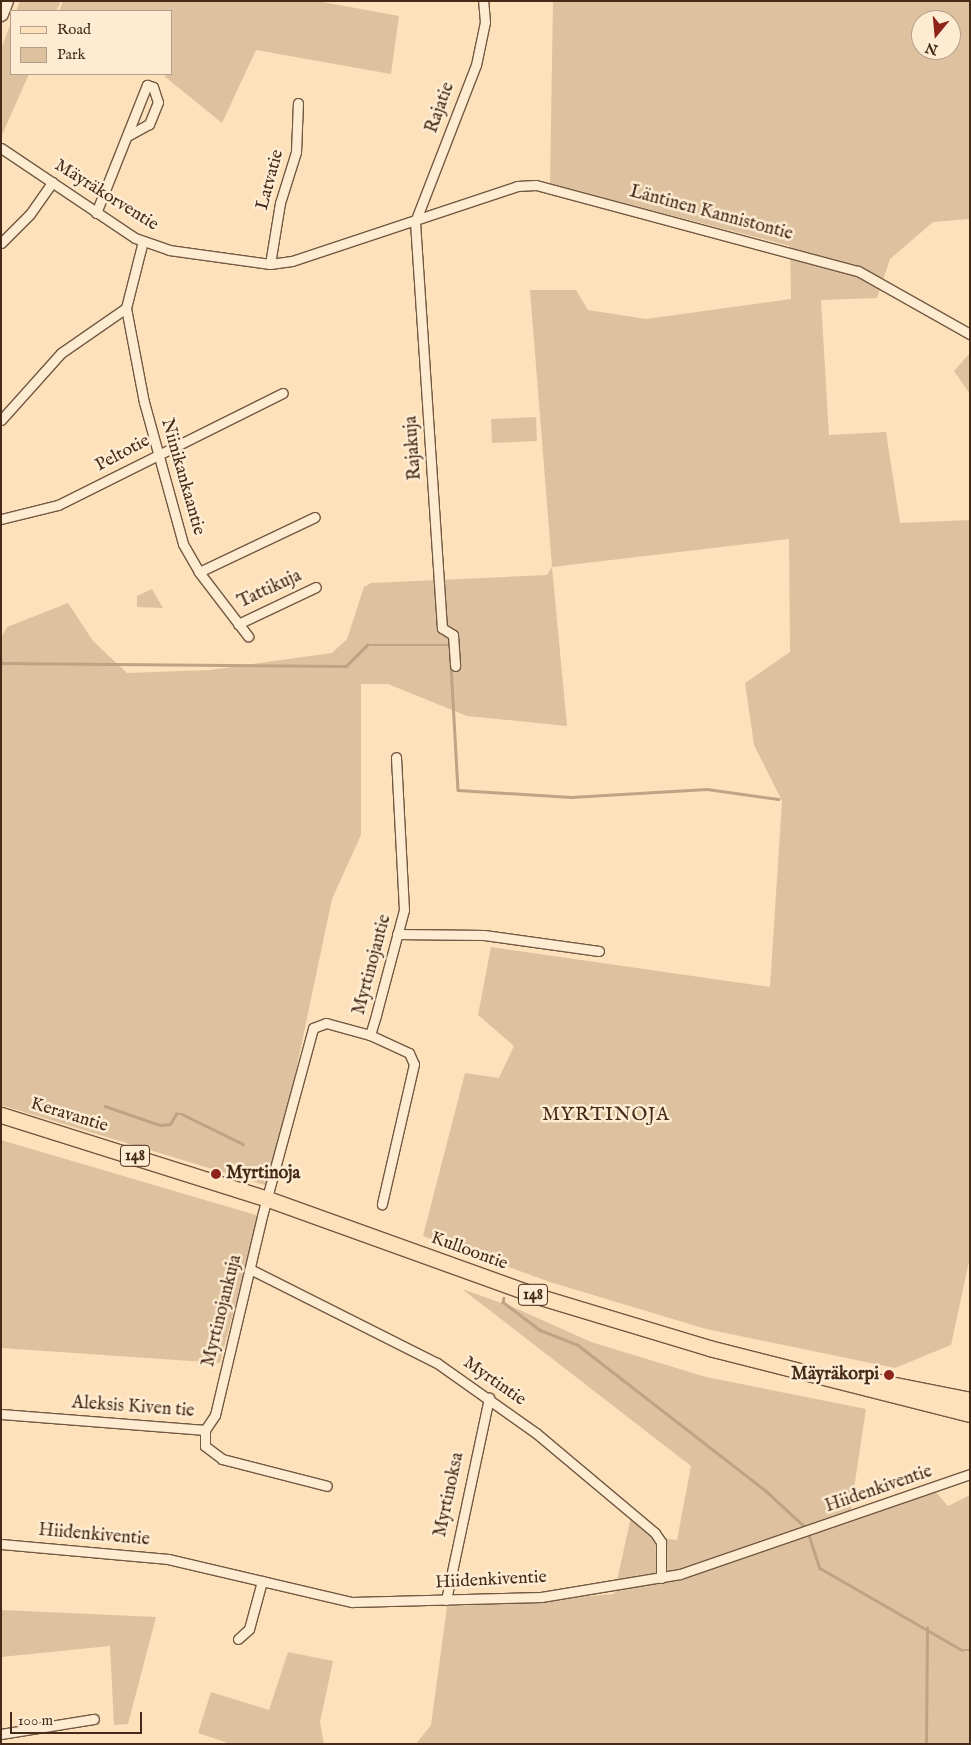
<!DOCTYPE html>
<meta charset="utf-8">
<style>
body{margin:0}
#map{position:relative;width:971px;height:1745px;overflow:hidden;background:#fde1ba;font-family:"IM FELL English",serif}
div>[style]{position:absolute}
.green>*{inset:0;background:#dec29f}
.stream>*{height:2.5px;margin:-1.25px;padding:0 1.25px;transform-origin:1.25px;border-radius:1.25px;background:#bea384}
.roads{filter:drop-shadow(1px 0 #735842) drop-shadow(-1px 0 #735842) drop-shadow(0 1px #735842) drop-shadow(0 -1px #735842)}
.street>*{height:9px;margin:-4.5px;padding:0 4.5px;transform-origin:4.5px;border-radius:4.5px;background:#feecd2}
.secondary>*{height:14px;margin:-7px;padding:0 7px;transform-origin:7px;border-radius:7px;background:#feecd2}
.primary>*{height:15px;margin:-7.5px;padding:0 7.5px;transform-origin:7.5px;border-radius:7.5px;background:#fde1ba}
.dots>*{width:14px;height:14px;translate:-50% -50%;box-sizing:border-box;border:2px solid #feecd2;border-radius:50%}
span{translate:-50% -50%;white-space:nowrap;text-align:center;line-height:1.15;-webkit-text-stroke:5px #feecd2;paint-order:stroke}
.shield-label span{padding:1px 4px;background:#feecd2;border:1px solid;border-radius:4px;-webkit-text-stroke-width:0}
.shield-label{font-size:16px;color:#452a1a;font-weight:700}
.street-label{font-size:18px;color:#452a1a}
.poi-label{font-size:18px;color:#452a1a;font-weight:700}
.left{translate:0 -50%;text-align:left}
.right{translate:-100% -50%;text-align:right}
.neighbourhood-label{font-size:19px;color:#452a1a;letter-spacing:1px}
.frame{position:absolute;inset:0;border:2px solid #452a1a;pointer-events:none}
.legend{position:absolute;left:10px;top:10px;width:162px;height:65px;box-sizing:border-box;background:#feecd2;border:1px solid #b49e88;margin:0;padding:6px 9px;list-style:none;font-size:15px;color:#452a1a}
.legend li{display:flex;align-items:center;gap:10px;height:25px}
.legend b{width:25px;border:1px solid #b49e88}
.north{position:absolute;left:911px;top:10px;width:50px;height:50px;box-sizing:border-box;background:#feecd2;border:1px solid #b49e88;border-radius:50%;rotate:197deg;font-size:14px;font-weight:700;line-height:20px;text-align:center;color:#452a1a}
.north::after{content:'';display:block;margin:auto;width:18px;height:22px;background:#8f2418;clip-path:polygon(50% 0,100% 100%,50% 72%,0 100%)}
.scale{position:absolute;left:10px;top:1712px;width:132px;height:22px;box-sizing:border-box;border:2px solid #452a1a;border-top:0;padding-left:6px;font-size:15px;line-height:18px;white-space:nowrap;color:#452a1a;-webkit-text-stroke:4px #feecd2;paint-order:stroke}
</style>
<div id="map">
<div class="green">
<i style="clip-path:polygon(20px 1px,61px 1px,56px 11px,16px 11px)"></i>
<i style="clip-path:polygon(63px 1px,317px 1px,399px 16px,391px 74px,256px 50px,222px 123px,164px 76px,171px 74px,171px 11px,59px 11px)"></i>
<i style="clip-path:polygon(evenodd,553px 1px,970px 1px,970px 219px,933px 222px,890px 259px,877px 298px,821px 300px,829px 435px,886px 432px,900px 523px,970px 520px,970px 1257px,951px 1345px,895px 1368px,706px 1329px,550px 1282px,423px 1236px,465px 1073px,499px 1078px,514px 1046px,478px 1015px,491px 947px,770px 987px,782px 801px,754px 745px,745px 683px,790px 652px,789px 539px,552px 567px,567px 726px,467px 716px,388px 684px,361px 684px,361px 835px,332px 899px,273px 1180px,265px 1185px,1px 1105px,1px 638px,7px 627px,68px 603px,93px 641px,127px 673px,210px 670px,332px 653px,347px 639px,364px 587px,371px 583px,547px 575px,552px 567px,530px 290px,576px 290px,588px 310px,646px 319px,791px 299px,790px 246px,550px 184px,553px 1px,921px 20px,951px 20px,951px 50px,921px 50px,921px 20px)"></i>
<i style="clip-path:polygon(11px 23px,11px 74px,29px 74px,1px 137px,1px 49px)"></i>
<i style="clip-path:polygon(970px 353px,970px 394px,954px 371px)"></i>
<i style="clip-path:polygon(536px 417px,537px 441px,492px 443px,491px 419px)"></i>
<i style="clip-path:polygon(152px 589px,163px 608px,137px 607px,137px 596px)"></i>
<i style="clip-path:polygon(1px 1140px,259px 1216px,220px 1363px,1px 1348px)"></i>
<i style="clip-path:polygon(462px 1289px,513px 1307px,591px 1342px,706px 1377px,866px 1409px,850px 1515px,934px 1490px,948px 1506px,970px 1495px,970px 1744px,416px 1744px,431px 1725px,447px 1607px,614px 1594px,631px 1517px,653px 1537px,677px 1540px,691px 1466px)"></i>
<i style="clip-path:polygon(1px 1610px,156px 1617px,128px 1724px,114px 1725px,110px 1646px,1px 1657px)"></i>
<i style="clip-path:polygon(288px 1652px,333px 1661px,320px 1722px,324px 1744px,231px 1744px,198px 1733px,211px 1692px,269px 1710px)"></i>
</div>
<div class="stream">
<i style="left:1px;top:663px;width:345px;rotate:0.5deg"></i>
<i style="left:346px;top:666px;width:30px;rotate:-45deg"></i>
<i style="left:367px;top:645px;width:83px"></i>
<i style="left:451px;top:665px;width:125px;rotate:86.8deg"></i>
<i style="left:458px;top:790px;width:113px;rotate:3.5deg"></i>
<i style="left:571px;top:797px;width:136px;rotate:-3.4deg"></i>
<i style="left:707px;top:789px;width:72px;rotate:8deg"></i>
<i style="left:105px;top:1106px;width:58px;rotate:19.1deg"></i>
<i style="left:160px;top:1125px;width:10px;rotate:-6deg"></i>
<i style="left:170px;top:1124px;width:12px;rotate:-59deg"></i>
<i style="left:176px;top:1114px;width:6px"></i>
<i style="left:182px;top:1114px;width:68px;rotate:26.2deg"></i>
<i style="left:504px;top:1298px;width:4px;rotate:104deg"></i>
<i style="left:503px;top:1302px;width:46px;rotate:37.1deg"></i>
<i style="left:540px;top:1330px;width:41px;rotate:21.5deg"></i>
<i style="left:578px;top:1345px;width:237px;rotate:37.8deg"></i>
<i style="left:765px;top:1490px;width:53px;rotate:42.7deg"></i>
<i style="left:809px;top:1535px;width:35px;rotate:72deg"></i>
<i style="left:820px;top:1568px;width:164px;rotate:30deg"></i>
<i style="left:962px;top:1650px;width:8px"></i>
<i style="left:926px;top:1744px;width:116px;rotate:-89.5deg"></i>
</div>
<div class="roads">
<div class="street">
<i style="left:1px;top:148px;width:161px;rotate:33.9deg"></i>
<i style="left:135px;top:238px;width:36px;rotate:19deg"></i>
<i style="left:169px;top:250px;width:102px;rotate:7.9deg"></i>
<i style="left:270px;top:264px;width:22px;rotate:-8deg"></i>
<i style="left:292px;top:261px;width:237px;rotate:-18.4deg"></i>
<i style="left:517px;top:186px;width:19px;rotate:-3deg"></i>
<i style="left:536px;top:185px;width:333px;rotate:15deg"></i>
<i style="left:858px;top:271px;width:129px;rotate:29.4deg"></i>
<i style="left:96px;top:213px;width:138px;rotate:-68.3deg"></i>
<i style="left:147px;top:85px;width:6px;rotate:18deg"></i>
<i style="left:153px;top:87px;width:16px;rotate:72deg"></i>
<i style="left:158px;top:102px;width:24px;rotate:112deg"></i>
<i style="left:149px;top:124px;width:23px;rotate:151deg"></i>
<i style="left:415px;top:222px;width:407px;rotate:86.2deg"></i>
<i style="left:442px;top:628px;width:13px;rotate:32deg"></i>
<i style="left:453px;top:635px;width:31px;rotate:86deg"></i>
<i style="left:415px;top:222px;width:168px;rotate:-68.8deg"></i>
<i style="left:476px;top:65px;width:44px;rotate:-78.2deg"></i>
<i style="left:485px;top:22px;width:21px;rotate:-95deg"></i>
<i style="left:1px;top:243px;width:41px;rotate:-45deg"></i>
<i style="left:30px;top:214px;width:39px;rotate:-55deg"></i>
<i style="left:270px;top:264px;width:62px;rotate:-80.7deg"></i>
<i style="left:280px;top:203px;width:53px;rotate:-72.6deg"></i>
<i style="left:296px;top:152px;width:49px;rotate:-87.7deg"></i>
<i style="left:126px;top:308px;width:96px;rotate:79.2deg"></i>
<i style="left:144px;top:402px;width:147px;rotate:74.6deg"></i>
<i style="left:183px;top:544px;width:32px;rotate:60deg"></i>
<i style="left:199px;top:572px;width:81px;rotate:52.6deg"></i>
<i style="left:1px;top:420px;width:90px;rotate:-48.2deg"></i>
<i style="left:61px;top:353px;width:79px;rotate:-34.7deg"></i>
<i style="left:126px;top:308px;width:69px;rotate:-75.8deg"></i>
<i style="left:1px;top:519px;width:59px;rotate:-13.8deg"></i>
<i style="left:58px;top:505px;width:251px;rotate:-26.5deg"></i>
<i style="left:199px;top:572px;width:128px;rotate:-25.4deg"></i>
<i style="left:238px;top:624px;width:86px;rotate:-25.4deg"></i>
<i style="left:397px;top:934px;width:87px;rotate:0.7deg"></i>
<i style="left:484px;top:935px;width:116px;rotate:7.9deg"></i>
<i style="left:370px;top:1035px;width:43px;rotate:24.8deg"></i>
<i style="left:409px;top:1053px;width:12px;rotate:66deg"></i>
<i style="left:414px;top:1064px;width:144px;rotate:102.9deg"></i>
<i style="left:250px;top:1269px;width:209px;rotate:26.7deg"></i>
<i style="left:437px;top:1363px;width:121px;rotate:35.3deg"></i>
<i style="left:536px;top:1433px;width:155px;rotate:40deg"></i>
<i style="left:655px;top:1533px;width:11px;rotate:56deg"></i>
<i style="left:661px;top:1542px;width:36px;rotate:90deg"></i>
<i style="left:1px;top:1414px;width:205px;rotate:4.5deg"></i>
<i style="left:205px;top:1430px;width:18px;rotate:-56deg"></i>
<i style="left:215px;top:1415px;width:204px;rotate:-76.7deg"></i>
<i style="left:262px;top:1216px;width:195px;rotate:-74.8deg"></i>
<i style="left:313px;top:1028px;width:14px;rotate:-21deg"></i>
<i style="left:326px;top:1023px;width:46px;rotate:15.3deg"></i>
<i style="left:370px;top:1035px;width:21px;rotate:-73deg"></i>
<i style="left:376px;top:1015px;width:109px;rotate:-75.1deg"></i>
<i style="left:404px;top:910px;width:153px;rotate:-93deg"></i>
<i style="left:205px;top:1430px;width:16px;rotate:90deg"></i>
<i style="left:205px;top:1446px;width:21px;rotate:37deg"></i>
<i style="left:222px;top:1459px;width:108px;rotate:14.4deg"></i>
<i style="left:1px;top:1544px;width:168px;rotate:5.1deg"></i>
<i style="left:168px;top:1559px;width:189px;rotate:13.2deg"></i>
<i style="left:352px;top:1602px;width:189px;rotate:-1.5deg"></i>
<i style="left:541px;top:1597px;width:141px;rotate:-9.4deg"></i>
<i style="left:680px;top:1574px;width:307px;rotate:-19deg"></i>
<i style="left:446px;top:1600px;width:207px;rotate:-78deg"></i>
<i style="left:238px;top:1639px;width:15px;rotate:-42deg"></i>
<i style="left:249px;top:1629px;width:50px;rotate:-74.8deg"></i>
<i style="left:1px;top:1734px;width:94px;rotate:-9.2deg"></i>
</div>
<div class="secondary">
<i style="left:1px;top:14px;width:14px;rotate:-69deg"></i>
</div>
<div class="primary">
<i style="left:1px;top:1115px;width:280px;rotate:17.5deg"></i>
<i style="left:268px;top:1199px;width:286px;rotate:19.8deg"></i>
<i style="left:537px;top:1296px;width:180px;rotate:16.8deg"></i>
<i style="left:709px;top:1348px;width:269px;rotate:14.2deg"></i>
<i style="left:855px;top:1377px;width:117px;rotate:11.3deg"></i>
</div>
</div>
<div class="dots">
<i style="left:216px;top:1174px;background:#8f2418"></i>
<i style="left:889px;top:1375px;background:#8f2418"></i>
</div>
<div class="shield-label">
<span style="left:135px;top:1156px">148</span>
<span style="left:533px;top:1295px">148</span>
</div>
<div class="street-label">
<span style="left:441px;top:108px;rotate:-70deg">Rajatie</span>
<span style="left:271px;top:180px;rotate:-75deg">Latvatie</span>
<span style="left:106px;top:196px;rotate:32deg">Mäyräkorventie</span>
<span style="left:711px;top:214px;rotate:15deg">Läntinen Kannistontie</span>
<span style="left:414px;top:448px;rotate:-94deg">Rajakuja</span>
<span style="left:123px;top:454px;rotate:-28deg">Peltotie</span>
<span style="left:182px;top:477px;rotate:74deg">Niinikankaantie</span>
<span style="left:270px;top:590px;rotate:-25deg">Tattikuja</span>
<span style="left:373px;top:965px;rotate:-75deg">Myrtinojantie</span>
<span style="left:69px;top:1116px;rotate:17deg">Keravantie</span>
<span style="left:469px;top:1252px;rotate:20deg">Kulloontie</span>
<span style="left:223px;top:1311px;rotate:-76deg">Myrtinojankuja</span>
<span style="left:494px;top:1382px;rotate:35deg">Myrtintie</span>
<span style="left:133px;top:1408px;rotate:4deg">Aleksis Kiven tie</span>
<span style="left:879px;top:1490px;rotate:-19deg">Hiidenkiventie</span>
<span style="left:450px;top:1495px;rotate:-78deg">Myrtinoksa</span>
<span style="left:94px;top:1536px;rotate:5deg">Hiidenkiventie</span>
<span style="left:491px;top:1581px;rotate:-3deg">Hiidenkiventie</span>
</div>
<div class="poi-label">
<span class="left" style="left:226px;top:1174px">Myrtinoja</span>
<span class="right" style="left:879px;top:1375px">Mäyräkorpi</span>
</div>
<div class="neighbourhood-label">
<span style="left:606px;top:1116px">MYRTINOJA</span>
</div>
<div class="frame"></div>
<ul class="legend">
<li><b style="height:6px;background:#fde1ba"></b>Road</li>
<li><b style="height:14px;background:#dec29f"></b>Park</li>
</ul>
<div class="north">N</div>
<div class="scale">100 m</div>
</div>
